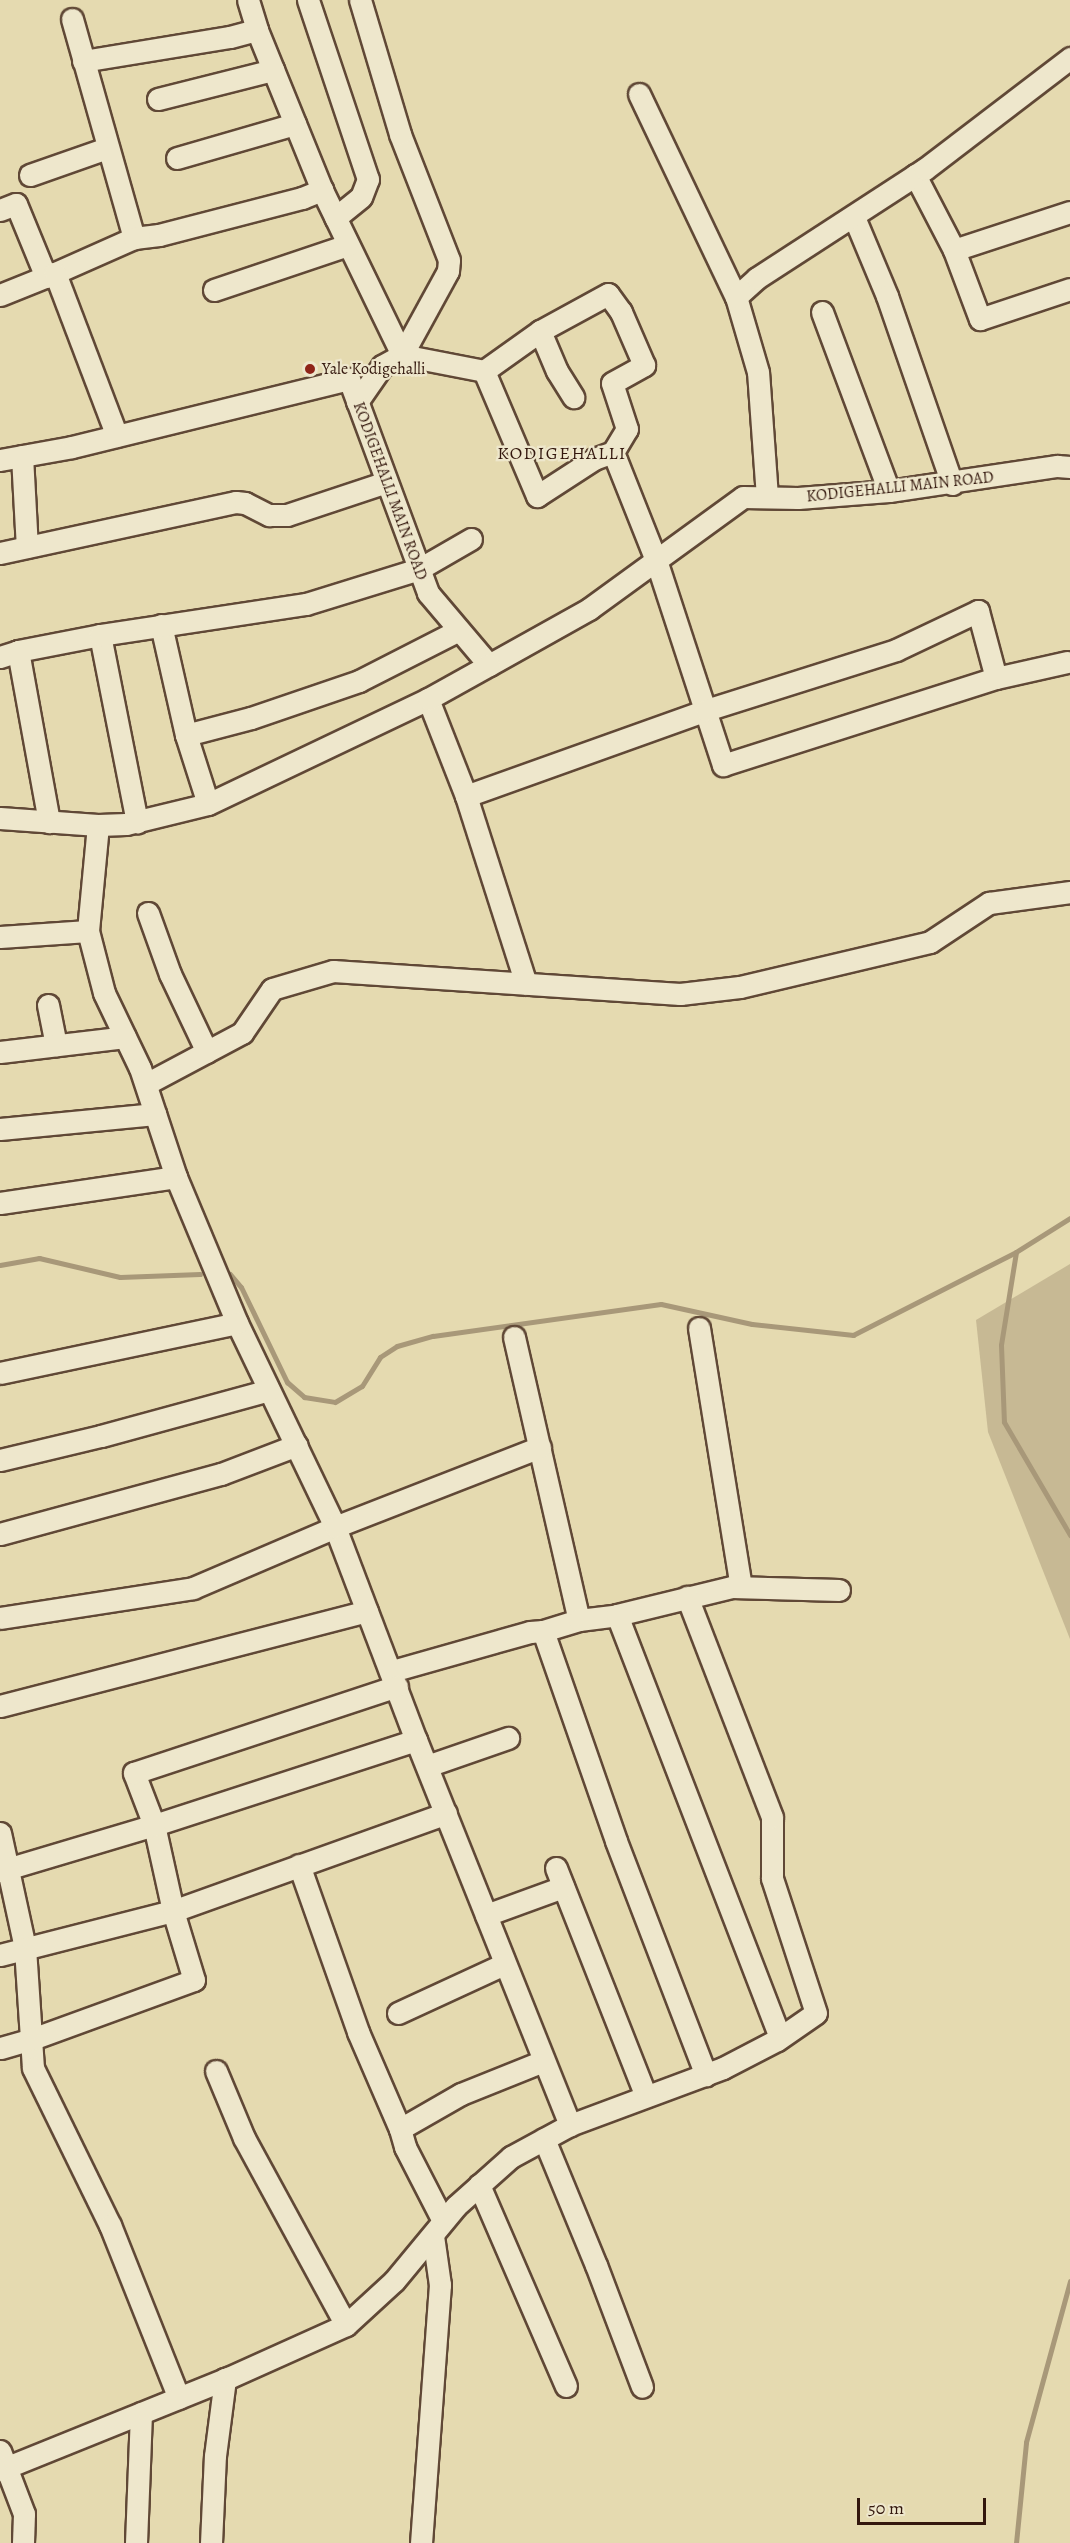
<!DOCTYPE html>
<style>
body{margin:0}
#map{position:relative;width:1070px;height:2543px;overflow:hidden;background:#e5dab0;font-family:Alegreya,serif}
div>[style]{position:absolute}
.green>*{inset:0;background:#c7b994}
.stream>*{height:5px;margin:-2.5px;padding:0 2.5px;transform-origin:2.5px;border-radius:2.5px;background:#a89879}
.roads{filter:drop-shadow(2px 0 #604836) drop-shadow(-2px 0 #604836) drop-shadow(0 2px #604836) drop-shadow(0 -2px #604836)}
.minor>*{height:21px;margin:-10.5px;padding:0 10.5px;transform-origin:10.5px;border-radius:10.5px;background:#eee7cc}
.dots>*{width:16px;height:16px;translate:-50% -50%;box-sizing:border-box;border:3px solid #eee7cc;border-radius:50%}
span{translate:-50% -50%;white-space:nowrap;text-align:center;line-height:1.15;-webkit-text-stroke:4.5px #eee7cc;paint-order:stroke}
.poi-label{font-size:16px;color:#33170d}
.left{translate:0 -50%;text-align:left}
.street-label{font-size:16px;color:#33170d}
.neighbourhood-label{font-size:18px;color:#33170d;letter-spacing:1.5px}
.scale{position:absolute;left:857px;top:2498px;width:129px;height:27px;box-sizing:border-box;border:3px solid #33170d;border-top:0;padding-left:8px;font-size:18px;line-height:21px;white-space:nowrap;color:#33170d;-webkit-text-stroke:4px #eee7cc;paint-order:stroke}
</style>
<div id="map">
<div class="green">
<i style="clip-path:polygon(1070px 1264px,1070px 1639px,988px 1432px,976px 1320px)"></i>
</div>
<div class="stream">
<i style="left:1016px;top:1252px;width:94px;rotate:99.2deg"></i>
<i style="left:1001px;top:1345px;width:77px;rotate:87.8deg"></i>
<i style="left:1004px;top:1422px;width:131px;rotate:59.7deg"></i>
<i style="left:0;top:1265px;width:40px;rotate:-10deg"></i>
<i style="left:39px;top:1258px;width:83px;rotate:13.2deg"></i>
<i style="left:120px;top:1277px;width:80px;rotate:-2.1deg"></i>
<i style="left:230px;top:1274px;width:17px;rotate:50deg"></i>
<i style="left:241px;top:1287px;width:106px;rotate:64.2deg"></i>
<i style="left:287px;top:1382px;width:23px;rotate:41deg"></i>
<i style="left:304px;top:1397px;width:31px;rotate:9deg"></i>
<i style="left:335px;top:1402px;width:31px;rotate:-31deg"></i>
<i style="left:362px;top:1386px;width:34px;rotate:-58deg"></i>
<i style="left:380px;top:1357px;width:20px;rotate:-33deg"></i>
<i style="left:397px;top:1346px;width:37px;rotate:-16deg"></i>
<i style="left:433px;top:1336px;width:230px;rotate:-8deg"></i>
<i style="left:661px;top:1304px;width:93px;rotate:12.4deg"></i>
<i style="left:752px;top:1324px;width:102px;rotate:6.2deg"></i>
<i style="left:853px;top:1335px;width:183px;rotate:-27deg"></i>
<i style="left:1016px;top:1252px;width:64px;rotate:-32.2deg"></i>
<i style="left:1016px;top:2543px;width:101px;rotate:-84.3deg"></i>
<i style="left:1026px;top:2442px;width:167px;rotate:-74.7deg"></i>
</div>
<div class="roads">
<div class="minor">
<i style="left:248px;top:0;width:31px;rotate:73deg"></i>
<i style="left:257px;top:30px;width:173px;rotate:67.9deg"></i>
<i style="left:322px;top:190px;width:183px;rotate:64.1deg"></i>
<i style="left:402px;top:355px;width:84px;rotate:11deg"></i>
<i style="left:484px;top:371px;width:136px;rotate:67deg"></i>
<i style="left:537px;top:496px;width:68px;rotate:-33deg"></i>
<i style="left:594px;top:459px;width:20px;rotate:-20deg"></i>
<i style="left:613px;top:452px;width:27px;rotate:-59deg"></i>
<i style="left:627px;top:429px;width:48px;rotate:-108.1deg"></i>
<i style="left:612px;top:383px;width:37px;rotate:-29deg"></i>
<i style="left:644px;top:365px;width:58px;rotate:-113.5deg"></i>
<i style="left:621px;top:312px;width:22px;rotate:-126deg"></i>
<i style="left:608px;top:294px;width:77px;rotate:151.4deg"></i>
<i style="left:540px;top:331px;width:43px;rotate:67deg"></i>
<i style="left:557px;top:371px;width:31px;rotate:58deg"></i>
<i style="left:308px;top:0;width:189px;rotate:71.5deg"></i>
<i style="left:368px;top:179px;width:19px;rotate:111deg"></i>
<i style="left:361px;top:197px;width:33px;rotate:141deg"></i>
<i style="left:72px;top:19px;width:228px;rotate:74.2deg"></i>
<i style="left:83px;top:61px;width:149px;rotate:-9.3deg"></i>
<i style="left:230px;top:37px;width:28px;rotate:-15deg"></i>
<i style="left:639px;top:94px;width:225px;rotate:64.5deg"></i>
<i style="left:158px;top:99px;width:119px;rotate:-14.2deg"></i>
<i style="left:177px;top:158px;width:123px;rotate:-16.1deg"></i>
<i style="left:30px;top:175px;width:82px;rotate:-19.3deg"></i>
<i style="left:915px;top:175px;width:85px;rotate:62.5deg"></i>
<i style="left:954px;top:250px;width:74px;rotate:69.4deg"></i>
<i style="left:980px;top:319px;width:95px;rotate:-18.4deg"></i>
<i style="left:0;top:210px;width:17px;rotate:-21deg"></i>
<i style="left:16px;top:204px;width:79px;rotate:67.7deg"></i>
<i style="left:854px;top:217px;width:86px;rotate:67.3deg"></i>
<i style="left:887px;top:296px;width:199px;rotate:70.9deg"></i>
<i style="left:954px;top:250px;width:122px;rotate:-18.1deg"></i>
<i style="left:55px;top:273px;width:86px;rotate:-23.9deg"></i>
<i style="left:134px;top:238px;width:25px;rotate:-7deg"></i>
<i style="left:159px;top:235px;width:148px;rotate:-14.5deg"></i>
<i style="left:302px;top:198px;width:22px;rotate:-22deg"></i>
<i style="left:214px;top:290px;width:141px;rotate:-18.6deg"></i>
<i style="left:0;top:295px;width:59px;rotate:-21.8deg"></i>
<i style="left:55px;top:273px;width:174px;rotate:69.2deg"></i>
<i style="left:822px;top:312px;width:191px;rotate:69.5deg"></i>
<i style="left:484px;top:371px;width:69px;rotate:-35.5deg"></i>
<i style="left:357px;top:402px;width:44px;rotate:-55.2deg"></i>
<i style="left:382px;top:366px;width:23px;rotate:-29deg"></i>
<i style="left:402px;top:355px;width:96px;rotate:-61.3deg"></i>
<i style="left:448px;top:271px;width:11px;rotate:-85deg"></i>
<i style="left:449px;top:260px;width:135px;rotate:-111.3deg"></i>
<i style="left:400px;top:134px;width:140px;rotate:-106.6deg"></i>
<i style="left:613px;top:452px;width:116px;rotate:68.3deg"></i>
<i style="left:656px;top:560px;width:216px;rotate:71.9deg"></i>
<i style="left:723px;top:765px;width:287px;rotate:-17.7deg"></i>
<i style="left:996px;top:678px;width:73px;rotate:-12.7deg"></i>
<i style="left:22px;top:456px;width:91px;rotate:86.9deg"></i>
<i style="left:0;top:460px;width:73px;rotate:-10.2deg"></i>
<i style="left:72px;top:447px;width:285px;rotate:-13.8deg"></i>
<i style="left:349px;top:379px;width:228px;rotate:69.7deg"></i>
<i style="left:428px;top:593px;width:94px;rotate:49.7deg"></i>
<i style="left:489px;top:665px;width:115px;rotate:-29.2deg"></i>
<i style="left:589px;top:609px;width:190px;rotate:-36deg"></i>
<i style="left:743px;top:497px;width:55px;rotate:1deg"></i>
<i style="left:798px;top:498px;width:91px;rotate:-4.4deg"></i>
<i style="left:889px;top:491px;width:170px;rotate:-8.5deg"></i>
<i style="left:1057px;top:466px;width:13px;rotate:4deg"></i>
<i style="left:767px;top:497px;width:125px;rotate:-94.1deg"></i>
<i style="left:758px;top:372px;width:78px;rotate:-106.3deg"></i>
<i style="left:736px;top:297px;width:28px;rotate:-42deg"></i>
<i style="left:757px;top:278px;width:200px;rotate:-33deg"></i>
<i style="left:925px;top:169px;width:183px;rotate:-37.4deg"></i>
<i style="left:0;top:553px;width:241px;rotate:-12.2deg"></i>
<i style="left:236px;top:502px;width:9px;rotate:6deg"></i>
<i style="left:245px;top:503px;width:27px;rotate:27deg"></i>
<i style="left:269px;top:515px;width:18px"></i>
<i style="left:287px;top:515px;width:104px;rotate:-18.4deg"></i>
<i style="left:161px;top:625px;width:113px;rotate:77.2deg"></i>
<i style="left:186px;top:735px;width:72px;rotate:72.3deg"></i>
<i style="left:100px;top:635px;width:191px;rotate:78.8deg"></i>
<i style="left:18px;top:651px;width:174px;rotate:79.7deg"></i>
<i style="left:0;top:657px;width:19px;rotate:-18deg"></i>
<i style="left:18px;top:651px;width:84px;rotate:-11deg"></i>
<i style="left:100px;top:635px;width:208px;rotate:-8.6deg"></i>
<i style="left:306px;top:604px;width:118px;rotate:-17.2deg"></i>
<i style="left:419px;top:569px;width:60px;rotate:-30deg"></i>
<i style="left:428px;top:699px;width:104px;rotate:68.6deg"></i>
<i style="left:466px;top:796px;width:197px;rotate:72.3deg"></i>
<i style="left:186px;top:735px;width:67px;rotate:-14.7deg"></i>
<i style="left:251px;top:718px;width:114px;rotate:-18.9deg"></i>
<i style="left:359px;top:681px;width:112px;rotate:-27deg"></i>
<i style="left:466px;top:796px;width:255px;rotate:-19.7deg"></i>
<i style="left:706px;top:710px;width:199px;rotate:-17.5deg"></i>
<i style="left:896px;top:650px;width:91px;rotate:-25.4deg"></i>
<i style="left:978px;top:611px;width:69px;rotate:75deg"></i>
<i style="left:0;top:818px;width:98px;rotate:4.1deg"></i>
<i style="left:98px;top:825px;width:28px;rotate:-2deg"></i>
<i style="left:126px;top:824px;width:84px;rotate:-13.7deg"></i>
<i style="left:208px;top:804px;width:244px;rotate:-25.5deg"></i>
<i style="left:428px;top:699px;width:70px;rotate:-29.1deg"></i>
<i style="left:98px;top:825px;width:106px;rotate:95.4deg"></i>
<i style="left:88px;top:931px;width:64px;rotate:75.5deg"></i>
<i style="left:104px;top:993px;width:83px;rotate:64.4deg"></i>
<i style="left:140px;top:1068px;width:115px;rotate:71.7deg"></i>
<i style="left:176px;top:1177px;width:158px;rotate:67.3deg"></i>
<i style="left:237px;top:1323px;width:226px;rotate:64.3deg"></i>
<i style="left:335px;top:1527px;width:228px;rotate:69.2deg"></i>
<i style="left:416px;top:1740px;width:415px;rotate:68.2deg"></i>
<i style="left:148px;top:913px;width:65px;rotate:70.2deg"></i>
<i style="left:170px;top:974px;width:86px;rotate:64.6deg"></i>
<i style="left:0;top:937px;width:88px;rotate:-3.9deg"></i>
<i style="left:48px;top:1005px;width:41px;rotate:78.7deg"></i>
<i style="left:0;top:1052px;width:126px;rotate:-6.8deg"></i>
<i style="left:146px;top:1084px;width:109px;rotate:-28deg"></i>
<i style="left:242px;top:1033px;width:53px;rotate:-55.7deg"></i>
<i style="left:272px;top:989px;width:64px;rotate:-16.4deg"></i>
<i style="left:333px;top:971px;width:348px;rotate:3.8deg"></i>
<i style="left:680px;top:994px;width:60px;rotate:-6.7deg"></i>
<i style="left:740px;top:987px;width:195px;rotate:-13.3deg"></i>
<i style="left:930px;top:942px;width:71px;rotate:-33.5deg"></i>
<i style="left:989px;top:903px;width:82px;rotate:-7.7deg"></i>
<i style="left:0;top:1129px;width:156px;rotate:-5.5deg"></i>
<i style="left:0;top:1203px;width:178px;rotate:-8.4deg"></i>
<i style="left:699px;top:1328px;width:261px;rotate:80.8deg"></i>
<i style="left:514px;top:1337px;width:290px;rotate:77.1deg"></i>
<i style="left:0;top:1373px;width:242px;rotate:-11.9deg"></i>
<i style="left:0;top:1460px;width:104px;rotate:-13.4deg"></i>
<i style="left:101px;top:1436px;width:174px;rotate:-15.3deg"></i>
<i style="left:0;top:1534px;width:229px;rotate:-15.2deg"></i>
<i style="left:221px;top:1474px;width:81px;rotate:-20.9deg"></i>
<i style="left:617px;top:1615px;width:452px;rotate:68.9deg"></i>
<i style="left:0;top:1618px;width:195px;rotate:-8.8deg"></i>
<i style="left:193px;top:1588px;width:155px;rotate:-23.2deg"></i>
<i style="left:335px;top:1527px;width:220px;rotate:-21.3deg"></i>
<i style="left:543px;top:1631px;width:222px;rotate:70.8deg"></i>
<i style="left:616px;top:1841px;width:251px;rotate:69deg"></i>
<i style="left:392px;top:1671px;width:143px;rotate:-15.8deg"></i>
<i style="left:530px;top:1632px;width:13px;rotate:-4deg"></i>
<i style="left:543px;top:1631px;width:38px;rotate:-17deg"></i>
<i style="left:579px;top:1620px;width:38px;rotate:-7deg"></i>
<i style="left:617px;top:1615px;width:118px;rotate:-13.7deg"></i>
<i style="left:732px;top:1587px;width:107px;rotate:1.6deg"></i>
<i style="left:0;top:1706px;width:379px;rotate:-14.5deg"></i>
<i style="left:416px;top:1740px;width:275px;rotate:162deg"></i>
<i style="left:154px;top:1825px;width:88px;rotate:77.5deg"></i>
<i style="left:173px;top:1911px;width:290px;rotate:-19.7deg"></i>
<i style="left:427px;top:1766px;width:86px;rotate:-19.1deg"></i>
<i style="left:0;top:1833px;width:118px;rotate:77.7deg"></i>
<i style="left:25px;top:1948px;width:120px;rotate:86.2deg"></i>
<i style="left:33px;top:2068px;width:175px;rotate:63.9deg"></i>
<i style="left:110px;top:2225px;width:186px;rotate:68.3deg"></i>
<i style="left:299px;top:1865px;width:177px;rotate:70.5deg"></i>
<i style="left:358px;top:2032px;width:106px;rotate:66.6deg"></i>
<i style="left:400px;top:2129px;width:19px;rotate:74deg"></i>
<i style="left:405px;top:2147px;width:83px;rotate:62.8deg"></i>
<i style="left:556px;top:1868px;width:245px;rotate:68.5deg"></i>
<i style="left:0;top:1871px;width:161px;rotate:-16.6deg"></i>
<i style="left:154px;top:1825px;width:56px;rotate:-111deg"></i>
<i style="left:134px;top:1773px;width:277px;rotate:-18.3deg"></i>
<i style="left:486px;top:1915px;width:82px;rotate:-20deg"></i>
<i style="left:0;top:1955px;width:179px;rotate:-14.3deg"></i>
<i style="left:173px;top:1911px;width:72px;rotate:73.1deg"></i>
<i style="left:194px;top:1980px;width:172px;rotate:160deg"></i>
<i style="left:32px;top:2039px;width:33px;rotate:164deg"></i>
<i style="left:398px;top:2013px;width:117px;rotate:-24.8deg"></i>
<i style="left:216px;top:2071px;width:73px;rotate:67.3deg"></i>
<i style="left:244px;top:2138px;width:213px;rotate:61.4deg"></i>
<i style="left:400px;top:2129px;width:70px;rotate:-29.8deg"></i>
<i style="left:461px;top:2094px;width:88px;rotate:-21.9deg"></i>
<i style="left:544px;top:2139px;width:136px;rotate:67.6deg"></i>
<i style="left:596px;top:2265px;width:130px;rotate:69.3deg"></i>
<i style="left:479px;top:2185px;width:219px;rotate:66.6deg"></i>
<i style="left:0;top:2451px;width:67px;rotate:69.1deg"></i>
<i style="left:24px;top:2514px;width:29px;rotate:92deg"></i>
<i style="left:0;top:2470px;width:246px;rotate:-22deg"></i>
<i style="left:228px;top:2378px;width:129px;rotate:-24.2deg"></i>
<i style="left:346px;top:2325px;width:65px;rotate:-42.5deg"></i>
<i style="left:394px;top:2281px;width:97px;rotate:-50.4deg"></i>
<i style="left:456px;top:2206px;width:74px;rotate:-41.7deg"></i>
<i style="left:511px;top:2157px;width:67px;rotate:-28.5deg"></i>
<i style="left:570px;top:2125px;width:163px;rotate:-20.4deg"></i>
<i style="left:723px;top:2068px;width:61px;rotate:-27.4deg"></i>
<i style="left:777px;top:2040px;width:47px;rotate:-34.7deg"></i>
<i style="left:816px;top:2013px;width:142px;rotate:-108.1deg"></i>
<i style="left:772px;top:1878px;width:61px;rotate:-90deg"></i>
<i style="left:772px;top:1817px;width:236px;rotate:-111.1deg"></i>
<i style="left:136px;top:2543px;width:130px;rotate:-87.8deg"></i>
<i style="left:211px;top:2543px;width:87px;rotate:-87.4deg"></i>
<i style="left:215px;top:2456px;width:78px;rotate:-82.6deg"></i>
<i style="left:421px;top:2543px;width:259px;rotate:-85.8deg"></i>
<i style="left:440px;top:2285px;width:49px;rotate:-98.1deg"></i>
</div>
</div>
<div class="dots">
<i style="left:310px;top:369px;background:#8f2418"></i>
</div>
<div class="poi-label">
<span class="left" style="left:322px;top:369px">Yale Kodigehalli</span>
</div>
<div class="street-label">
<span style="left:900px;top:487px;rotate:-6deg">KODIGEHALLI MAIN ROAD</span>
<span style="left:390px;top:491px;rotate:70deg">KODIGEHALLI MAIN ROAD</span>
</div>
<div class="neighbourhood-label">
<span style="left:562px;top:453px">KODIGEHALLI</span>
</div>
<div class="scale">50 m</div>
</div>
